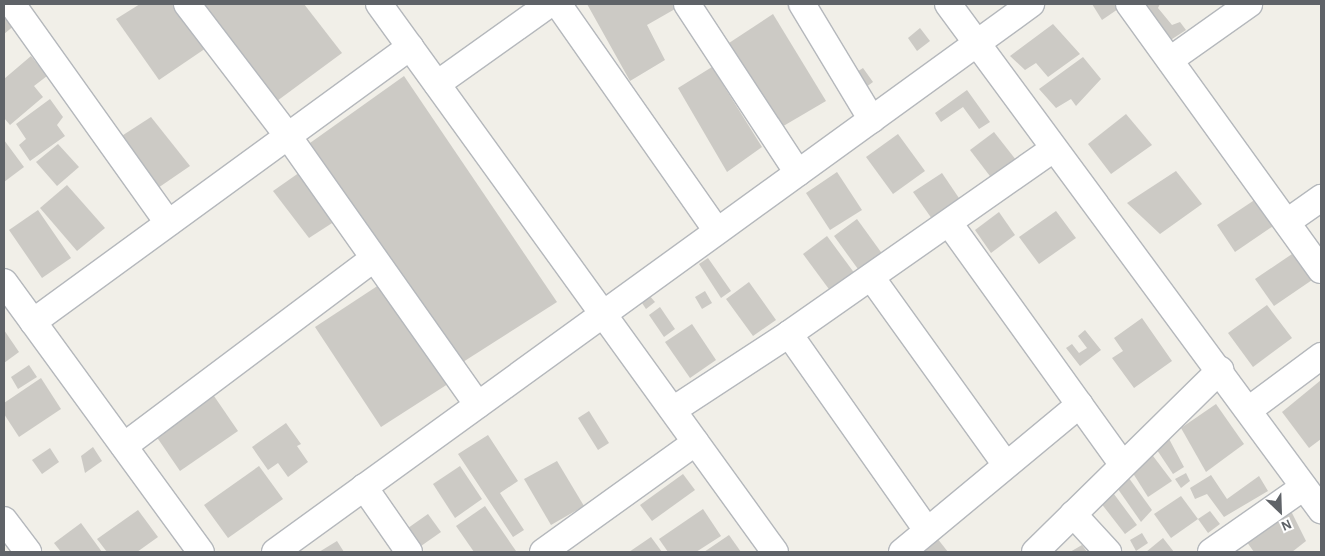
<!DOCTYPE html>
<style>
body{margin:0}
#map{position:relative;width:1325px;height:556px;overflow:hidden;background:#f1efe8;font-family:"Alegreya Sans",sans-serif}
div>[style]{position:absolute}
.building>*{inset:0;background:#cccac5}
.roads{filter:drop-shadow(1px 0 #b5b8bc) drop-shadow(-1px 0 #b5b8bc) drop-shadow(0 1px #b5b8bc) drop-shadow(0 -1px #b5b8bc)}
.street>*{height:26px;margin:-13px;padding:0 13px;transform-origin:13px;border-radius:13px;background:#fff}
span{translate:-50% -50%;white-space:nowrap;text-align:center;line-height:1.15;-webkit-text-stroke:4px #fff;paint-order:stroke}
.frame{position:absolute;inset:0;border:5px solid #5f6368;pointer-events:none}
.north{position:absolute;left:1255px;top:486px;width:50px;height:50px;-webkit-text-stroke:4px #fff;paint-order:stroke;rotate:156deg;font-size:14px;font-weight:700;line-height:20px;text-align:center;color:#5f6368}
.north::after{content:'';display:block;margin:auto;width:18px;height:22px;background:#5f6368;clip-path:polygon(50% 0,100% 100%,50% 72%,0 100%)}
</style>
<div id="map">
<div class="building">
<i style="clip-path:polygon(140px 4px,178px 4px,212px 44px,159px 80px,116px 19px)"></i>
<i style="clip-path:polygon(204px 4px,304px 4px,342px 53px,277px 101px)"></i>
<i style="clip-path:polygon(587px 4px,673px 4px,675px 9px,647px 25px,665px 60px,630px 81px)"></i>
<i style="clip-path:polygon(1092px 4px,1119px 4px,1121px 7px,1102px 20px)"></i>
<i style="clip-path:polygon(1138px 4px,1160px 4px,1158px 8px,1172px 25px,1180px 22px,1186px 30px,1166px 43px)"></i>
<i style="clip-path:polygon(4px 11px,15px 25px,4px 34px)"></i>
<i style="clip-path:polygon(773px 14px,826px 101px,780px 128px,729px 43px)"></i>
<i style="clip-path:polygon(1053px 24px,1080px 54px,1048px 77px,1036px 63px,1025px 70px,1010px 56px)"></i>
<i style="clip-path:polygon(920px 28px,930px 41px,917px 51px,908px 38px)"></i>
<i style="clip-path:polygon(31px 56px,47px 76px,34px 86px,43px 97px,10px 125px,4px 118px,4px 79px)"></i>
<i style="clip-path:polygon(1083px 57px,1101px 79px,1076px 106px,1071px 99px,1056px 108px,1039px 89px)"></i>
<i style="clip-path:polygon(712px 67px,762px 147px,727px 172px,678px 88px)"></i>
<i style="clip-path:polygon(863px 68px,873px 82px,862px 90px,852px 75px)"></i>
<i style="clip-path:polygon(404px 76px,557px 302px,463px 362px,310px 143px)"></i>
<i style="clip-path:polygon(967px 90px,990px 122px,979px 129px,963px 107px,941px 122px,935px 113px)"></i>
<i style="clip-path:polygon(50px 99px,63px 117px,57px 125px,65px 136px,30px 161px,19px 145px,26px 139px,16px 124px)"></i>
<i style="clip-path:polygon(1126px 114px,1152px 145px,1111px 174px,1088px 144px)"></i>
<i style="clip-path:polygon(151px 117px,190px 166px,155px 190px,117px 139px)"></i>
<i style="clip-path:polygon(994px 132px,1020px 165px,996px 184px,970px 150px)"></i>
<i style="clip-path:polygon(898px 134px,925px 171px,893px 194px,866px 157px)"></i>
<i style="clip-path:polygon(4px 140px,24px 167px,4px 182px)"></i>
<i style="clip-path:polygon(58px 144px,79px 167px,57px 186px,36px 162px)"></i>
<i style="clip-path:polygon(303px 170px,343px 216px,309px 238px,273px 191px)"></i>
<i style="clip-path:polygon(1176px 171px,1202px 204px,1160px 234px,1127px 203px)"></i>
<i style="clip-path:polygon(837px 172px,862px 210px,830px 230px,806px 193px)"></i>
<i style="clip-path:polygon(942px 173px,965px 207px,937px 226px,913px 192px)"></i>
<i style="clip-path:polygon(67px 185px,105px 228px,77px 251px,40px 208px)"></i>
<i style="clip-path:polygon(1259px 197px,1279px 222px,1235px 252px,1217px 225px)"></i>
<i style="clip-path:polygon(38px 210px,71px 258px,42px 278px,9px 230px)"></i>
<i style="clip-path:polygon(1056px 211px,1076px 238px,1039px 264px,1019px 237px)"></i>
<i style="clip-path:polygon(999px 212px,1015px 235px,991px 253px,975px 230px)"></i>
<i style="clip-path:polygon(857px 219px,886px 259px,863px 276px,834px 236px)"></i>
<i style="clip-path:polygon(827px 236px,858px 278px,834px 296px,803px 254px)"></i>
<i style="clip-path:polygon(1295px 252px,1315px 278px,1274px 306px,1255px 279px)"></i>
<i style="clip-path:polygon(708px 258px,731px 291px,721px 298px,699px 264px)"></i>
<i style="clip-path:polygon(385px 281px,451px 382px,381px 427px,315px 327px)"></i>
<i style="clip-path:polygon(749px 282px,776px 320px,753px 336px,726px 299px)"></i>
<i style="clip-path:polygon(705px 291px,712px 303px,702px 309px,695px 297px)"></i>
<i style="clip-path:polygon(648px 294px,655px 302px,646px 309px,640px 300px)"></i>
<i style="clip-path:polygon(1267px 305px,1292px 338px,1253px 367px,1228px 333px)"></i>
<i style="clip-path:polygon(660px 307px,675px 329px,664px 337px,649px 315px)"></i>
<i style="clip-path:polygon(1142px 318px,1172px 361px,1134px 388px,1112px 358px,1123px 351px,1114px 338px)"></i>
<i style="clip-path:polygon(692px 324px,716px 360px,690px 378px,665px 342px)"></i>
<i style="clip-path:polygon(4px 330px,19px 352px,4px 363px)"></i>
<i style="clip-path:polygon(1085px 330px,1101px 350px,1080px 366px,1066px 348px,1072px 344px,1079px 353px,1087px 348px,1078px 336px)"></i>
<i style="clip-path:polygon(29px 365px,37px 377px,18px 389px,11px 377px)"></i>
<i style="clip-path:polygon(41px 378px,61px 409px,19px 437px,4px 414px,4px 403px)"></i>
<i style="clip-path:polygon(1321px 380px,1321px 439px,1309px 448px,1282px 412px)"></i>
<i style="clip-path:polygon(214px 396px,238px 431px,180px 471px,156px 436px)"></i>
<i style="clip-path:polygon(1216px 404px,1244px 444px,1206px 472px,1181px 428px)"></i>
<i style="clip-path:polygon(589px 411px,609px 443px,598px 450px,578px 418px)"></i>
<i style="clip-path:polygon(286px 423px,301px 444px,297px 446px,308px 462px,288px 477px,278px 463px,268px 470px,252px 447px)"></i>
<i style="clip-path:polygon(488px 435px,518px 481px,500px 493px,524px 530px,513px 537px,458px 454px)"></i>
<i style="clip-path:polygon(1168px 437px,1184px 467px,1173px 474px,1155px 447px)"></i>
<i style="clip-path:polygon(93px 447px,102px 461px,85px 473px,81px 456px)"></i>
<i style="clip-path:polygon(50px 448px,59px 462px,42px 474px,32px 460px)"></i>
<i style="clip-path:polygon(1150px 452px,1172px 481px,1148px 497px,1129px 467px)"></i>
<i style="clip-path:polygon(557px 461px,584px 506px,551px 525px,524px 479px)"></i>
<i style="clip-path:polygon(259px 466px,283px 499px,228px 538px,204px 505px)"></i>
<i style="clip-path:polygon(460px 466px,482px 499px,455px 518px,433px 484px)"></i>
<i style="clip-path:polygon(1186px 473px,1190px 481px,1181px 488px,1175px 479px)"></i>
<i style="clip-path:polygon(683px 474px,695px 490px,652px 521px,640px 505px)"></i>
<i style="clip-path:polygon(1126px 474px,1152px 510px,1141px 522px,1113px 482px)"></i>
<i style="clip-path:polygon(1211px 475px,1227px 499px,1259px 476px,1268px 491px,1224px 517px,1207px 494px,1195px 499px,1190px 488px)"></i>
<i style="clip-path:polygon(1108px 486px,1137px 525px,1125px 534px,1097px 498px)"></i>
<i style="clip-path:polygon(1181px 496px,1198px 519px,1171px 538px,1154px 514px)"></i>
<i style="clip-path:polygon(485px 506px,516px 551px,514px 552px,474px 552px,456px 526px)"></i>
<i style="clip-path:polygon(703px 509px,721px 536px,696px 552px,668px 552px,659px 539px)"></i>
<i style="clip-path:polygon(1290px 509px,1306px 541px,1292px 552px,1254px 552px,1244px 538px)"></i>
<i style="clip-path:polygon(138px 510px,158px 537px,137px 552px,107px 552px,97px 539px)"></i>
<i style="clip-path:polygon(1210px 511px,1220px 524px,1208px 533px,1198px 519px)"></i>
<i style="clip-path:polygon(428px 514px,441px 532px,421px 546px,408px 528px)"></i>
<i style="clip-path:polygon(81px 523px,102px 552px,61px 552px,54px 543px)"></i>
<i style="clip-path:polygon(1142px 533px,1148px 543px,1136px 551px,1130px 540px)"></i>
<i style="clip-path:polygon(729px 535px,741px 552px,704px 552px)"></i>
<i style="clip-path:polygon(651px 537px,662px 552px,629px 552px)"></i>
<i style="clip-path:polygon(937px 538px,948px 552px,918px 552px)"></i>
<i style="clip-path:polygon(1163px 538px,1174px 552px,1146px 552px)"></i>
<i style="clip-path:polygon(337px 541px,344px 552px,319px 552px)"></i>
<i style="clip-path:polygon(1082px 545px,1087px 552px,1070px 552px)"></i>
</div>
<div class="roads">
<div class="street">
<i style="left:12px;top:4px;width:269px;rotate:54.5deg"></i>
<i style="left:187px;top:4px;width:166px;rotate:52.6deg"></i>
<i style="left:288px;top:136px;width:329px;rotate:54.8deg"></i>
<i style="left:379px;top:4px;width:676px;rotate:54.15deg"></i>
<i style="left:558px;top:4px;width:277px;rotate:55deg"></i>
<i style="left:687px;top:4px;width:202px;rotate:56.7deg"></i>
<i style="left:802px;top:4px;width:135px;rotate:58.9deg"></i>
<i style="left:948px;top:4px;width:629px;rotate:53.6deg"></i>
<i style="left:1129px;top:4px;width:328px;rotate:54.2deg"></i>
<i style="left:1170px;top:60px;width:97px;rotate:-35.3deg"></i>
<i style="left:437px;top:84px;width:138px;rotate:-35.5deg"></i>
<i style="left:1287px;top:222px;width:42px;rotate:-35.2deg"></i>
<i style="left:949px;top:223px;width:298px;rotate:54.3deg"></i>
<i style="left:871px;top:277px;width:231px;rotate:54.3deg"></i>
<i style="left:4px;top:282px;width:334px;rotate:53.9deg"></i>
<i style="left:33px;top:322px;width:467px;rotate:-36.1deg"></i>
<i style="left:789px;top:334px;width:240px;rotate:54.9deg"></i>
<i style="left:1250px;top:409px;width:89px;rotate:-36.7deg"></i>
<i style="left:673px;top:410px;width:139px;rotate:-33.2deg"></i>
<i style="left:789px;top:334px;width:322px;rotate:-35deg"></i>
<i style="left:124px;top:446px;width:311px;rotate:-36.9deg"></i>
<i style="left:364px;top:487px;width:79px;rotate:55.3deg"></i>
<i style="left:1073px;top:514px;width:52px;rotate:47.4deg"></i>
<i style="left:4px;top:520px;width:40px;rotate:53deg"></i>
<i style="left:275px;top:552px;width:934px;rotate:-35.94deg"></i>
<i style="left:543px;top:552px;width:188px;rotate:-35.7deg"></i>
<i style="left:902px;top:552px;width:231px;rotate:-39.7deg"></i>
<i style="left:1035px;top:552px;width:260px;rotate:-44.5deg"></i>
<i style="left:1211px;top:552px;width:113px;rotate:-35deg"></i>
</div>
</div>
<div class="frame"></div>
<div class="north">N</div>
</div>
